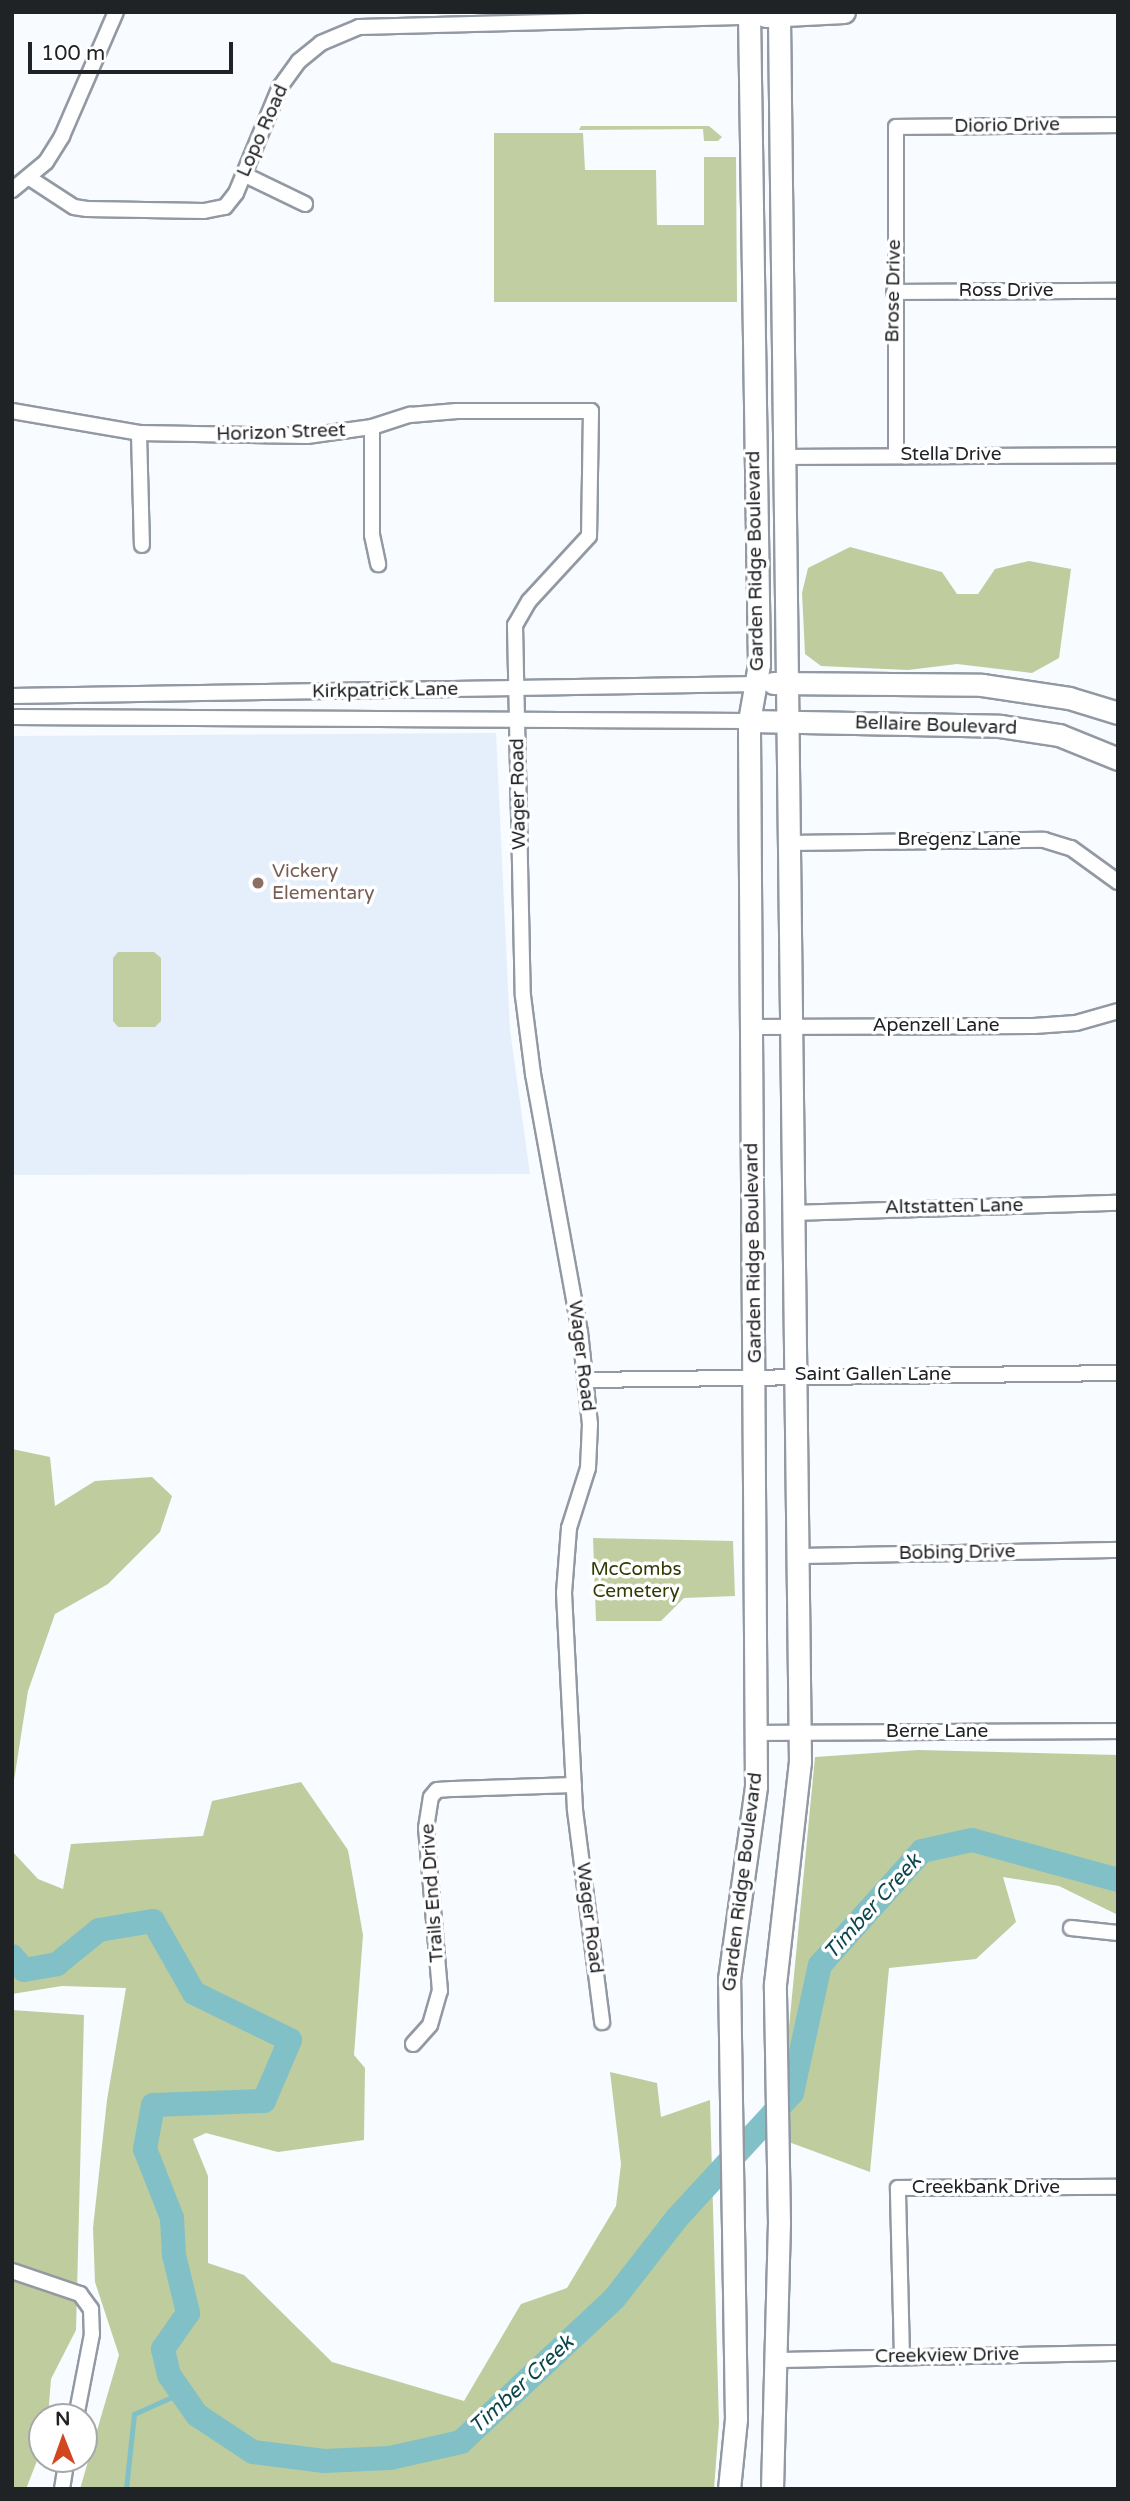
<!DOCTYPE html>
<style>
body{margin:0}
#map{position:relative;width:1130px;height:2501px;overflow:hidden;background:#f8fbff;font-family:"Varela Round",sans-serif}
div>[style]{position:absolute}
.built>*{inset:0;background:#e5effc}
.green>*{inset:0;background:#c1cea2}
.forest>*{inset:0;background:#bfcc9d}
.stream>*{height:4.5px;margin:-2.25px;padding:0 2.25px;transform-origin:2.25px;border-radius:2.25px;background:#81c0c7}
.river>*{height:24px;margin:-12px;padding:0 12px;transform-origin:12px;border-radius:12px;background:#81c0c7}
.roads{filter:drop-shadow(2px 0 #9299a2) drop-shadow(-2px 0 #9299a2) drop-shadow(0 2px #9299a2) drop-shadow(0 -2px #9299a2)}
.minor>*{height:14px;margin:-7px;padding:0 7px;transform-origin:7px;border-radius:7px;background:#fff}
.secondary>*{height:21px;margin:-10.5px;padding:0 10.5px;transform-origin:10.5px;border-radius:10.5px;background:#fff}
.dots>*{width:19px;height:19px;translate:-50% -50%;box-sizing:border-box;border:4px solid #fff;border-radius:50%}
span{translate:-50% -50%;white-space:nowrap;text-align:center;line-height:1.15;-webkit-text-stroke:7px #fff;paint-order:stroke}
.street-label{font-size:19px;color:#202326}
.education-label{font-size:19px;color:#785e54}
.left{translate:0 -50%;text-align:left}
.park-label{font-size:19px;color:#313c05}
.water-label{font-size:21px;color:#0b464b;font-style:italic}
.frame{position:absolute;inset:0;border:14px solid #202326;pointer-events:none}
.north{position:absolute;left:28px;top:2403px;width:70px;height:70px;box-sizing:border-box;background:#fff;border:2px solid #a6a7a8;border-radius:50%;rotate:359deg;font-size:19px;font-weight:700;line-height:28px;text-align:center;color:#202326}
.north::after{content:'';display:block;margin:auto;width:24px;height:32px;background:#d04720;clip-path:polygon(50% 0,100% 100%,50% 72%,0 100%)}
.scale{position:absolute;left:28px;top:42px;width:205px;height:32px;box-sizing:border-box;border:4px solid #202326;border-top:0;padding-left:9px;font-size:21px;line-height:24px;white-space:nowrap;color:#202326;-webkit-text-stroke:5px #fff;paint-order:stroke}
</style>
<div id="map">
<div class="built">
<i style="clip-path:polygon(496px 733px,510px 1030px,530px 1174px,12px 1175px,12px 736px)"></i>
</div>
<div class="green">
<i style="clip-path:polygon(581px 126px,709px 126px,722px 137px,718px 141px,704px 141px,703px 129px,579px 130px)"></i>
<i style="clip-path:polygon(494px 133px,583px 133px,585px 170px,656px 170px,657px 225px,704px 225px,704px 157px,736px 157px,737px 302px,494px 302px)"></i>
<i style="clip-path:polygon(118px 952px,154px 952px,161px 958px,161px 1021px,155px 1027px,118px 1027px,113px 1021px,113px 958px)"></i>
<i style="clip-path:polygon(593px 1538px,733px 1541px,735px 1596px,684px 1598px,661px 1621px,596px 1621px)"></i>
</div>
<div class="forest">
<i style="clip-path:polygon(850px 547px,942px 572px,957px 594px,978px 594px,995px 569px,1029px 561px,1071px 569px,1059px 658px,1032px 673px,957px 664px,908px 670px,821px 666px,805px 654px,802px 593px,808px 568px)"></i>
<i style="clip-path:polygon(12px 1449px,50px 1457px,55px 1506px,95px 1481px,152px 1477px,172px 1496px,160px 1532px,108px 1584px,55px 1614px,28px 1691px,12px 1793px)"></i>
<i style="clip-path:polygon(918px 1750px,1118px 1755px,1118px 1915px,1059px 1886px,1003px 1877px,1016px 1922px,976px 1959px,889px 1968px,870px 2172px,786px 2141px,787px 2048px,815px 1757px)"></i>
<i style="clip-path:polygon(301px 1782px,348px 1850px,363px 1935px,354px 2055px,365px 2068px,364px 2140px,278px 2152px,206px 2133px,193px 2139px,208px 2176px,208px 2263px,244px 2275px,332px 2362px,464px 2401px,521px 2304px,567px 2288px,616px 2206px,621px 2164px,610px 2072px,657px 2083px,661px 2117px,710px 2100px,719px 2423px,714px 2489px,80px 2489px,119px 2355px,95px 2282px,93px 2228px,107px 2100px,126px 1988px,62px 1986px,12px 1994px,12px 1851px,38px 1879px,63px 1889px,71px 1844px,203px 1836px,212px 1801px)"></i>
<i style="clip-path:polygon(12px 2010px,84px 2015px,76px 2330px,51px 2379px,48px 2417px,42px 2417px,42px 2448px,26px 2489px,12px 2489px)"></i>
</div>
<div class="stream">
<i style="left:126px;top:2489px;width:75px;rotate:-83.9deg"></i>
<i style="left:134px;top:2414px;width:51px;rotate:-24.1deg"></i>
</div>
<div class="river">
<i style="left:12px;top:1956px;width:18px;rotate:49deg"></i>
<i style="left:24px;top:1970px;width:34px;rotate:-10deg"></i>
<i style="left:57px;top:1964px;width:54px;rotate:-39deg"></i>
<i style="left:99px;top:1930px;width:55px;rotate:-9.5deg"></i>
<i style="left:153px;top:1921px;width:83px;rotate:60.3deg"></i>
<i style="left:194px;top:1993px;width:107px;rotate:26.1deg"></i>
<i style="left:290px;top:2040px;width:66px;rotate:113.1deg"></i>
<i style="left:264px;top:2101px;width:111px;rotate:177.9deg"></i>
<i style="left:153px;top:2105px;width:45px;rotate:100.3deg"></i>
<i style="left:145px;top:2149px;width:74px;rotate:68.6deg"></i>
<i style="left:172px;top:2218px;width:37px;rotate:87deg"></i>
<i style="left:174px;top:2255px;width:60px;rotate:76.4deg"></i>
<i style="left:188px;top:2313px;width:44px;rotate:124.8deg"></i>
<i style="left:163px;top:2349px;width:27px;rotate:77deg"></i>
<i style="left:169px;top:2375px;width:49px;rotate:55deg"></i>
<i style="left:197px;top:2415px;width:67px;rotate:33.5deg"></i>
<i style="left:253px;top:2452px;width:72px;rotate:7.2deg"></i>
<i style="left:324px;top:2461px;width:66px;rotate:-2.6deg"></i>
<i style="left:390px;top:2458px;width:73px;rotate:-12.7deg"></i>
<i style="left:461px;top:2442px;width:209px;rotate:-43.1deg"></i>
<i style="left:614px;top:2299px;width:103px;rotate:-52.1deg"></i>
<i style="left:677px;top:2218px;width:170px;rotate:-47.4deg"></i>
<i style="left:792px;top:2093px;width:131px;rotate:-77.7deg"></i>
<i style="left:820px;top:1965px;width:153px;rotate:-48.2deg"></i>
<i style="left:922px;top:1851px;width:51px;rotate:-12.4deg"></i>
<i style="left:972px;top:1840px;width:151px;rotate:15.3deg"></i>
</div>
<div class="roads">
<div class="minor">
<i style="left:243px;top:174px;width:69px;rotate:25.8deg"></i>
<i style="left:31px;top:179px;width:51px;rotate:33.1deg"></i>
<i style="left:74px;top:207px;width:13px;rotate:9deg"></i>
<i style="left:87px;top:209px;width:117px;rotate:1deg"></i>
<i style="left:204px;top:211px;width:21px;rotate:-11deg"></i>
<i style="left:225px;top:207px;width:18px;rotate:-52deg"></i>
<i style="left:236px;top:193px;width:115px;rotate:-67.5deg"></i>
<i style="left:280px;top:87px;width:32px;rotate:-54deg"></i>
<i style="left:299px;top:61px;width:28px;rotate:-39deg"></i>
<i style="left:321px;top:43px;width:41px;rotate:-22.8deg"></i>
<i style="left:359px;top:27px;width:390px;rotate:-1.5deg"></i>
<i style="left:12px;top:190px;width:44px;rotate:-39.5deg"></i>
<i style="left:46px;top:162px;width:31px;rotate:-58deg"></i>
<i style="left:62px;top:136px;width:135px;rotate:-66.5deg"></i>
<i style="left:894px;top:292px;width:224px;rotate:-0.3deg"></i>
<i style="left:12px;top:411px;width:129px;rotate:9.8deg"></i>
<i style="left:139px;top:433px;width:168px;rotate:1deg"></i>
<i style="left:307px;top:436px;width:66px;rotate:-7.9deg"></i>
<i style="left:372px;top:427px;width:40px;rotate:-18deg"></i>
<i style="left:410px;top:415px;width:47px;rotate:-4.9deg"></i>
<i style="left:457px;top:411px;width:134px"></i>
<i style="left:591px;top:411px;width:125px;rotate:90.9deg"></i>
<i style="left:589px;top:536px;width:88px;rotate:132.7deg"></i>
<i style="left:529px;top:601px;width:28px;rotate:120deg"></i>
<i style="left:515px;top:625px;width:371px;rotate:88.8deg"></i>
<i style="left:523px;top:996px;width:79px;rotate:82.7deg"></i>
<i style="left:533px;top:1074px;width:262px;rotate:79.7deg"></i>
<i style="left:580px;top:1332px;width:93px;rotate:83.8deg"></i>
<i style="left:590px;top:1424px;width:44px;rotate:92.6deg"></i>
<i style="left:588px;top:1468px;width:63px;rotate:107.6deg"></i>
<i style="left:569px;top:1528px;width:65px;rotate:94.4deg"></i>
<i style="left:564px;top:1593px;width:217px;rotate:87.1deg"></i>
<i style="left:575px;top:1810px;width:214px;rotate:82.7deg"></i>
<i style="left:372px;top:427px;width:108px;rotate:90deg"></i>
<i style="left:372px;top:535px;width:30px;rotate:78deg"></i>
<i style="left:139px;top:433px;width:112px;rotate:88.5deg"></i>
<i style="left:896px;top:455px;width:328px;rotate:-90deg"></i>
<i style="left:896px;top:127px;width:222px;rotate:-0.5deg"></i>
<i style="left:784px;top:457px;width:334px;rotate:-0.3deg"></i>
<i style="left:12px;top:696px;width:746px;rotate:-0.92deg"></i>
<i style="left:12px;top:717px;width:737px;rotate:0.31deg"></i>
<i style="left:788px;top:843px;width:256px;rotate:-0.7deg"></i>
<i style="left:1044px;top:840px;width:28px;rotate:17deg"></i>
<i style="left:1071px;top:848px;width:58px;rotate:35.9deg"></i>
<i style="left:752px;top:1027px;width:282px;rotate:-0.2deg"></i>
<i style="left:1034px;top:1026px;width:42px;rotate:-4.1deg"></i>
<i style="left:1076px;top:1023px;width:44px;rotate:-15.9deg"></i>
<i style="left:791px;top:1213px;width:327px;rotate:-1.8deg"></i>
<i style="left:585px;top:1380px;width:533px;rotate:-0.75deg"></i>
<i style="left:796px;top:1556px;width:322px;rotate:-1.1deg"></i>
<i style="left:756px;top:1733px;width:362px;rotate:-0.3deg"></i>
<i style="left:1071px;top:1928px;width:47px;rotate:6.1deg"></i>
<i style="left:413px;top:2044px;width:25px;rotate:-48deg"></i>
<i style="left:430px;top:2025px;width:35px;rotate:-74deg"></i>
<i style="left:440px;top:1991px;width:164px;rotate:-94.9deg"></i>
<i style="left:426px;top:1828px;width:31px;rotate:-81deg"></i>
<i style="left:431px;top:1797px;width:9px;rotate:-49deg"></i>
<i style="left:437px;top:1790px;width:16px;rotate:-4deg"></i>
<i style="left:453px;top:1789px;width:121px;rotate:-1.9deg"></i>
<i style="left:12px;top:2271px;width:72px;rotate:18.7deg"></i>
<i style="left:80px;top:2294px;width:19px;rotate:54deg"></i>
<i style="left:91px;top:2309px;width:25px;rotate:88deg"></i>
<i style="left:92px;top:2334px;width:85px;rotate:100.9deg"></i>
<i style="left:902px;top:2357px;width:169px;rotate:-91.4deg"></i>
<i style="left:898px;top:2188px;width:220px;rotate:-0.3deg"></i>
<i style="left:776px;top:2360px;width:342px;rotate:-1.2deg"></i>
<i style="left:62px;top:2489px;width:30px;rotate:-81deg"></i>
</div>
<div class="secondary">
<i style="left:765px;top:16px;width:79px;rotate:-2.9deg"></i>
<i style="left:773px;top:683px;width:209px;rotate:0.5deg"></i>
<i style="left:982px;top:685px;width:88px;rotate:8.5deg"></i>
<i style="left:1069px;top:698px;width:51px;rotate:17deg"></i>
<i style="left:749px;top:721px;width:251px;rotate:1.1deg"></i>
<i style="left:1000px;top:726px;width:60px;rotate:8.7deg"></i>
<i style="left:1059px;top:735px;width:64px;rotate:22.1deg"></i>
<i style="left:729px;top:2489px;width:70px;rotate:-84.3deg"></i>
<i style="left:736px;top:2419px;width:440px;rotate:-90.9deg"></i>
<i style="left:729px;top:1979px;width:195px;rotate:-82deg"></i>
<i style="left:756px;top:1786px;width:1065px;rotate:-90.38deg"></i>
<i style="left:749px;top:721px;width:58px;rotate:-80deg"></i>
<i style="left:759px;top:664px;width:652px;rotate:-90.88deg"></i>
<i style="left:772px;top:2489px;width:266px;rotate:-88.5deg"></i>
<i style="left:779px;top:2223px;width:239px;rotate:-91deg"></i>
<i style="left:775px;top:1984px;width:223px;rotate:-83.6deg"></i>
<i style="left:800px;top:1762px;width:1750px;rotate:-90.69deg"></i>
</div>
</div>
<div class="dots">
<i style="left:258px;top:883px;background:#8d6e63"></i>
</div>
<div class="street-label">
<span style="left:1007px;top:126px;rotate:-1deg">Diorio Drive</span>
<span style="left:263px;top:131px;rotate:-66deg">Lopo Road</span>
<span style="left:894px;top:291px;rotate:-89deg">Brose Drive</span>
<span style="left:1006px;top:291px">Ross Drive</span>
<span style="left:281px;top:433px;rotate:-2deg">Horizon Street</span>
<span style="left:951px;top:455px">Stella Drive</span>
<span style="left:756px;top:561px;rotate:-91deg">Garden Ridge Boulevard</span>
<span style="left:385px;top:691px;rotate:-1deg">Kirkpatrick Lane</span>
<span style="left:936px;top:726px;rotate:2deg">Bellaire Boulevard</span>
<span style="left:519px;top:794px;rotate:-91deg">Wager Road</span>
<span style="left:959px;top:840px">Bregenz Lane</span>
<span style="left:936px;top:1026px">Apenzell Lane</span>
<span style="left:954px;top:1207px;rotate:-1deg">Altstatten Lane</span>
<span style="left:754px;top:1253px;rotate:-91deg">Garden Ridge Boulevard</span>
<span style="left:581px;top:1356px;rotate:83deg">Wager Road</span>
<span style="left:873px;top:1375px">Saint Gallen Lane</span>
<span style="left:957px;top:1553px;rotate:-1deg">Bobing Drive</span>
<span style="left:937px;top:1732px">Berne Lane</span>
<span style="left:743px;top:1882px;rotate:-83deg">Garden Ridge Boulevard</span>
<span style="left:433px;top:1893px;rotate:-94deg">Trails End Drive</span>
<span style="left:589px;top:1918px;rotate:83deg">Wager Road</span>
<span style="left:986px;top:2188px">Creekbank Drive</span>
<span style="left:947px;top:2356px;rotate:-1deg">Creekview Drive</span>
</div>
<div class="education-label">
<span class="left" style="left:272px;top:883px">Vickery<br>Elementary</span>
</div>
<div class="park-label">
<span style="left:636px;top:1581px">McCombs<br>Cemetery</span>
</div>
<div class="water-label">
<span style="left:873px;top:1907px;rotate:-48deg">Timber Creek</span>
<span style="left:522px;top:2385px;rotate:-43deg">Timber Creek</span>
</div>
<div class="frame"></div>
<div class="north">N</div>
<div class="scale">100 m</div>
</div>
